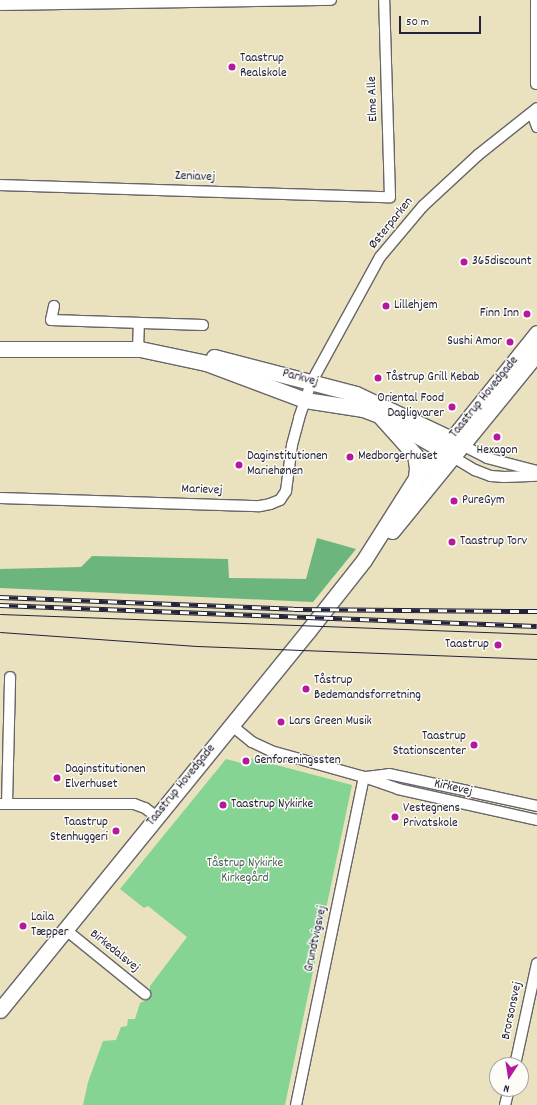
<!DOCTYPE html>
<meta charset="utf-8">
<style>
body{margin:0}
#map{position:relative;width:537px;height:1105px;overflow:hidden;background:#eae2bf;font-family:Dekko,sans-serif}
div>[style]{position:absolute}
.green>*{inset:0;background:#86d493}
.forest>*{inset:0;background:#6cb67d}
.roads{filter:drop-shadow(1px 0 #686569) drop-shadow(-1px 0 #686569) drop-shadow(0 1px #686569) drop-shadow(0 -1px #686569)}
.street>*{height:10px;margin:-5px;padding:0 5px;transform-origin:5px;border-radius:5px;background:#fff}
.secondary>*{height:15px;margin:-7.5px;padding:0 7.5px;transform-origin:7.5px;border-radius:7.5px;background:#fff}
.tram>*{height:1px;margin:-0.5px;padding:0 0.5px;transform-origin:0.5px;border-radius:0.5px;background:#22223b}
.rail>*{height:4.5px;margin-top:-2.25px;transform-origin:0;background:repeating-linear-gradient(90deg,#fdfcf7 0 9px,#22223b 0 18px);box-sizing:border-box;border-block:1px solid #22223b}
.dots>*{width:11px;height:11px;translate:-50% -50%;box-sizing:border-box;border:2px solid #fdfcf7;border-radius:50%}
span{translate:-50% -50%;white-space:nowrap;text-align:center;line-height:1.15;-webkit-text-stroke:3px #fdfcf7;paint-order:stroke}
.poi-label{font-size:13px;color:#22223b}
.left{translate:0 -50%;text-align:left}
.right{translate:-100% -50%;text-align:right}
.street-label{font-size:13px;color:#22223b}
.park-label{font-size:13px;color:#45605a}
.north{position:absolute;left:489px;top:1057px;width:40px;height:40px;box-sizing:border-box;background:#fdfcf7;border:1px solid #a5a5ac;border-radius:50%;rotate:192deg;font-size:11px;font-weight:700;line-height:16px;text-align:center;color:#22223b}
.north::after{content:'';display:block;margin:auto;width:14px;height:18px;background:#b5179e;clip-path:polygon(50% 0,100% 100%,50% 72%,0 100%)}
.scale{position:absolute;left:399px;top:16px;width:82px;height:18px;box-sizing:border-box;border:2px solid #22223b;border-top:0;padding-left:5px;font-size:12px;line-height:14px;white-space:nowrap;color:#22223b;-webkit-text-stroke:3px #fdfcf7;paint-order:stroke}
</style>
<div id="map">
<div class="green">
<i style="clip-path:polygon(250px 758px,352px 785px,285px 1105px,83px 1105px,88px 1082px,103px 1041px,116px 1040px,121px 1027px,127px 1026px,128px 1019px,135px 1019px,140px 1003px,149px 999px,150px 986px,187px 937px,148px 906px,144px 908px,120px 889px,226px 759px,245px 764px)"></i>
</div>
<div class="forest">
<i style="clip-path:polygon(317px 538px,356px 549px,313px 602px,0 588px,0 569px,81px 567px,92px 556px,228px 559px,229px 578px,306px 579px)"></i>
</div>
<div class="roads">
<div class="street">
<i style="left:536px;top:1px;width:83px;rotate:90deg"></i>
<i style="left:0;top:5px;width:331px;rotate:-0.9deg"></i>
<i style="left:532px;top:113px;width:15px;rotate:70deg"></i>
<i style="left:0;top:185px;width:390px;rotate:1.8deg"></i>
<i style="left:390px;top:197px;width:197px;rotate:-91.7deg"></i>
<i style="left:54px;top:306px;width:14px;rotate:102deg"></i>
<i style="left:51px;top:320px;width:152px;rotate:1.9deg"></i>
<i style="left:138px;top:349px;width:26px;rotate:-88deg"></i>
<i style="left:456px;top:442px;width:35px;rotate:27deg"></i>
<i style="left:487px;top:458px;width:52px;rotate:14.6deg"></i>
<i style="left:453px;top:457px;width:26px;rotate:31deg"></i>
<i style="left:475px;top:470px;width:17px;rotate:21deg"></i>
<i style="left:491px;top:476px;width:13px;rotate:4deg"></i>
<i style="left:504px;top:477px;width:33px;rotate:-2deg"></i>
<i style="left:0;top:498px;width:260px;rotate:1.8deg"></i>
<i style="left:260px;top:506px;width:10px;rotate:-11deg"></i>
<i style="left:270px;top:504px;width:11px;rotate:-22deg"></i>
<i style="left:280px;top:500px;width:11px;rotate:-56deg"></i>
<i style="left:286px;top:491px;width:46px;rotate:-82.6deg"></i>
<i style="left:292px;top:445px;width:28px;rotate:-75deg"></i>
<i style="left:299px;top:418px;width:37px;rotate:-71deg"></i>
<i style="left:311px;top:383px;width:144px;rotate:-61.3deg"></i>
<i style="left:380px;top:257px;width:67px;rotate:-49.9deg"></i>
<i style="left:423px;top:206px;width:75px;rotate:-42.8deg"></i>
<i style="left:478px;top:155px;width:75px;rotate:-38.5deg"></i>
<i style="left:231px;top:725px;width:27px;rotate:39deg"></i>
<i style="left:252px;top:742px;width:21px;rotate:25deg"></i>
<i style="left:271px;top:751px;width:97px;rotate:15.6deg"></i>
<i style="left:364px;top:777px;width:36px;rotate:19deg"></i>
<i style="left:398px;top:789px;width:142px;rotate:12.6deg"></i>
<i style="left:366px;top:777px;width:23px;rotate:-7deg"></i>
<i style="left:389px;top:774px;width:151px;rotate:12.2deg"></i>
<i style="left:0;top:804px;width:134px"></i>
<i style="left:134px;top:804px;width:12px;rotate:20deg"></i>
<i style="left:145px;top:808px;width:15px;rotate:37deg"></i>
<i style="left:7px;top:804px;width:127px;rotate:-88.6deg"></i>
<i style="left:66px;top:930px;width:102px;rotate:39deg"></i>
<i style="left:515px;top:1065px;width:104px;rotate:-77.8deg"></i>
<i style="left:296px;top:1105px;width:335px;rotate:-78.3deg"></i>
<i style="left:505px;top:1105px;width:16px;rotate:-76deg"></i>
</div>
<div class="secondary">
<i style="left:0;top:349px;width:140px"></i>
<i style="left:140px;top:349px;width:67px;rotate:12deg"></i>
<i style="left:206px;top:363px;width:106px;rotate:20.5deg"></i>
<i style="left:305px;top:400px;width:59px;rotate:8.8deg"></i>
<i style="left:363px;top:409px;width:17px;rotate:21deg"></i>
<i style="left:379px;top:415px;width:54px;rotate:48deg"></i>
<i style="left:415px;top:455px;width:13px;rotate:81deg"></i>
<i style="left:417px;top:468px;width:10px;rotate:96deg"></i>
<i style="left:214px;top:357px;width:147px;rotate:14.6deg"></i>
<i style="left:356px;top:394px;width:105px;rotate:25.3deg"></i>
<i style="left:388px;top:419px;width:70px;rotate:29.8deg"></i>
<i style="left:392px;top:531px;width:230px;rotate:-50.8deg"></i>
<i style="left:0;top:1010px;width:488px;rotate:-50.9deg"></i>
<i style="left:308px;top:631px;width:90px;rotate:-51.7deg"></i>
<i style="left:364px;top:560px;width:97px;rotate:-57.6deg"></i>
<i style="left:416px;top:478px;width:59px;rotate:-47.7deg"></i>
<i style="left:456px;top:434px;width:129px;rotate:-51.3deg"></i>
</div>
</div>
<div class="tram">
<i style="left:0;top:614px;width:537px;rotate:2.13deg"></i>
<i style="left:0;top:632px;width:197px;rotate:4.1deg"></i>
<i style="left:197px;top:646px;width:340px;rotate:2.2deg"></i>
</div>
<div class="rail">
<i style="left:0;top:597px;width:294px;rotate:2.3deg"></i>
<i style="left:294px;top:609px;width:243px;rotate:0.5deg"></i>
<i style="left:0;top:605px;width:537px;rotate:2.24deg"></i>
</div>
<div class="dots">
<i style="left:232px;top:67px;background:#b5179e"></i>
<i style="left:464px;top:262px;background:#b5179e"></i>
<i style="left:386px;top:306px;background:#b5179e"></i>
<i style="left:527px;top:314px;background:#b5179e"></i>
<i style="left:510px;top:342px;background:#b5179e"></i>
<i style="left:378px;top:378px;background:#b5179e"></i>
<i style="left:452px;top:407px;background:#b5179e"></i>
<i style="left:497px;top:437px;background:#b5179e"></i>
<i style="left:350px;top:457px;background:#b5179e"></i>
<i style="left:239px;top:465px;background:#b5179e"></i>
<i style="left:454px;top:501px;background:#b5179e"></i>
<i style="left:452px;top:542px;background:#b5179e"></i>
<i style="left:498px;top:645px;background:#b5179e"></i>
<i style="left:306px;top:689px;background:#b5179e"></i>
<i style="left:281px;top:722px;background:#b5179e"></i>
<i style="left:474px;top:745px;background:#b5179e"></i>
<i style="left:246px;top:761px;background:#b5179e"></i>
<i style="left:57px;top:778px;background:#b5179e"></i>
<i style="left:223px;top:805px;background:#b5179e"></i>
<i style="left:395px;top:817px;background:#b5179e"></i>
<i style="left:116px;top:831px;background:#b5179e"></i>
<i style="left:23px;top:926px;background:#b5179e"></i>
</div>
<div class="poi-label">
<span class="left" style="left:240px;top:67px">Taastrup<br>Realskole</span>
<span class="left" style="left:472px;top:262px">365discount</span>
<span class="left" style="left:394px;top:306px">Lillehjem</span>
<span class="right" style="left:519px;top:314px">Finn Inn</span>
<span class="right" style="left:502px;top:342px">Sushi Amor</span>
<span class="left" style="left:386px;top:378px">Tåstrup Grill Kebab</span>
<span class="right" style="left:444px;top:407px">Oriental Food<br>Dagligvarer</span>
<span style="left:497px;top:451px">Hexagon</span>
<span class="left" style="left:358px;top:457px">Medborgerhuset</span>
<span class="left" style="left:247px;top:465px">Daginstitutionen<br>Mariehønen</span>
<span class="left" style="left:462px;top:501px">PureGym</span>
<span class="left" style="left:460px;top:542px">Taastrup Torv</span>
<span class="right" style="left:489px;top:645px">Taastrup</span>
<span class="left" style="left:314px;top:689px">Tåstrup<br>Bedemandsforretning</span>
<span class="left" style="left:289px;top:722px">Lars Green Musik</span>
<span class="right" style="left:466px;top:745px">Taastrup<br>Stationscenter</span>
<span class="left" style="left:254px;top:761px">Genforeningssten</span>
<span class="left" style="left:65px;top:778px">Daginstitutionen<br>Elverhuset</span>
<span class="left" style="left:231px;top:805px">Taastrup Nykirke</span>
<span class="left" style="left:403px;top:817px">Vestegnens<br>Privatskole</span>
<span class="right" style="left:108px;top:831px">Taastrup<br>Stenhuggeri</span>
<span class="left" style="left:31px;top:926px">Laila<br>Tæpper</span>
</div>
<div class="street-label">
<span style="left:374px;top:99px;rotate:-92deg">Elme Alle</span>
<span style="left:195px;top:178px;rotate:2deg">Zeniavej</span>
<span style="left:392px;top:224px;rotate:-51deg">Østerparken</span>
<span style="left:300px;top:379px;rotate:15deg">Parkvej</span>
<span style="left:485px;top:398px;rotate:-51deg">Taastrup Hovedgade</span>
<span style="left:202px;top:491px;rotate:2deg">Marievej</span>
<span style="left:182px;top:786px;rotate:-51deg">Taastrup Hovedgade</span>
<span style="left:453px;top:789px;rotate:13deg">Kirkevej</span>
<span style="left:317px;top:939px;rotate:-78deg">Grundtvigsvej</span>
<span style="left:114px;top:952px;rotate:39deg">Birkedalsvej</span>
<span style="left:513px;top:1011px;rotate:-78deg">Brorsonsvej</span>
</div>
<div class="park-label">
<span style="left:245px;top:872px">Tåstrup Nykirke<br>Kirkegård</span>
</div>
<div class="north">N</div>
<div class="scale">50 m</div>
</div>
